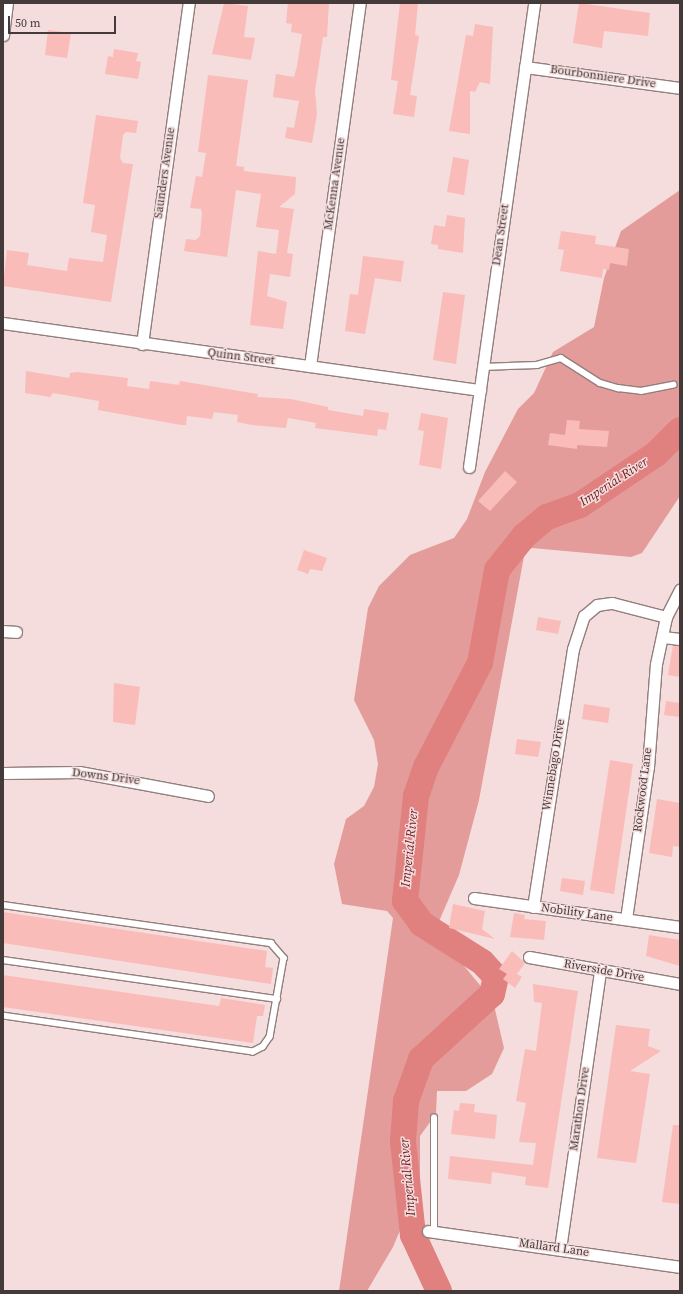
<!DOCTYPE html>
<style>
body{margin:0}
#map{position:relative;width:683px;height:1294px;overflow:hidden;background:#f4dddc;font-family:"Source Serif 4",serif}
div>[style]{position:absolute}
.green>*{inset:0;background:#e49c9a}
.river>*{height:26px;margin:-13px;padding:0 13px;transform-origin:13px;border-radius:13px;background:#e0807f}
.building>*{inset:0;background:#f9bcb9}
.roads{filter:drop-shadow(1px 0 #927e7d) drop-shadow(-1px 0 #927e7d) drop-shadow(0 1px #927e7d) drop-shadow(0 -1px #927e7d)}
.lane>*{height:5.5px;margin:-2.75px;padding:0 2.75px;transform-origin:2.75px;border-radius:2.75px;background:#fff}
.street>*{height:11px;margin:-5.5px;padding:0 5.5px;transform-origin:5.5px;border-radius:5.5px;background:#fff}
span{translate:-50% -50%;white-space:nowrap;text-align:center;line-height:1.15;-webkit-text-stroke:3px #f4dddc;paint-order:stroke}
.street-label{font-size:12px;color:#433a39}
.water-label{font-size:13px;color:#6f1920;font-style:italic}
.frame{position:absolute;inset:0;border:4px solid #433a39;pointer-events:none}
.scale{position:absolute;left:8px;top:16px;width:108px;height:18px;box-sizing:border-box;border:2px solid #433a39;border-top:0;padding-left:5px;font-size:12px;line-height:14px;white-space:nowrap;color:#433a39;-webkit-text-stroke:3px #f4dddc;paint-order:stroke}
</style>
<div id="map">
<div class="green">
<i style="clip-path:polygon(680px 190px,680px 496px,642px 553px,631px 557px,532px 548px,525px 551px,479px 800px,459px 875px,437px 926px,455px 955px,493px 1001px,504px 1048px,492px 1074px,466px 1091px,437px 1091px,436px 1114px,420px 1136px,420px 1183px,393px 1247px,367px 1291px,339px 1291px,393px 918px,387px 911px,342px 904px,334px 864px,346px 819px,364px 806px,374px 787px,378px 764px,374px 740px,354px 700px,368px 608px,379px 586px,410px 555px,454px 538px,467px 519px,485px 472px,508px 428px,518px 409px,534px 393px,553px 352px,594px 327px,604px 278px,621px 231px)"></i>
</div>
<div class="river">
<i style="left:439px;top:1291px;width:62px;rotate:-114.9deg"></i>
<i style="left:413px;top:1235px;width:95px;rotate:-96.1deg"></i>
<i style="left:403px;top:1141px;width:40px;rotate:-85.7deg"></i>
<i style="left:406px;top:1101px;width:45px;rotate:-70.3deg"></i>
<i style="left:421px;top:1059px;width:96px;rotate:-42.5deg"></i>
<i style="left:492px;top:994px;width:17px;rotate:-77deg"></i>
<i style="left:496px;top:977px;width:21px;rotate:-133deg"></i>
<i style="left:482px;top:962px;width:71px;rotate:-147.7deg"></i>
<i style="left:422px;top:924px;width:29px;rotate:-126deg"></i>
<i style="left:405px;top:901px;width:106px;rotate:-84deg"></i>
<i style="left:416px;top:796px;width:31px;rotate:-71deg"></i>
<i style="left:426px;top:767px;width:117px;rotate:-62.6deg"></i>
<i style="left:480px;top:663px;width:95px;rotate:-79.6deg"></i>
<i style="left:497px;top:570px;width:43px;rotate:-51.5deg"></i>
<i style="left:524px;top:536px;width:30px;rotate:-40deg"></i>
<i style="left:547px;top:517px;width:35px;rotate:-20deg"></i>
<i style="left:580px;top:505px;width:92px;rotate:-33.9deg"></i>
<i style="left:656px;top:454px;width:34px;rotate:-45deg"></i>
</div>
<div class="building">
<i style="clip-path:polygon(224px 3px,248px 6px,244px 37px,255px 38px,251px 60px,212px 54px)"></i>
<i style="clip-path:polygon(288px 3px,329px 3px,327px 37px,323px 37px,315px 91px,317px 114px,312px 143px,285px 138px,287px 127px,294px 128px,299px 101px,273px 97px,276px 74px,294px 77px,297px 66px,302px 34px,291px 32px,292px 24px,286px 23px)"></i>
<i style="clip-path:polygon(400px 3px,418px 3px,415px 35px,419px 36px,410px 95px,417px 96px,414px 117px,393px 114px,398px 81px,391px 80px)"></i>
<i style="clip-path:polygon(579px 3px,650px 13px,648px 36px,604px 31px,602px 48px,573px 43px)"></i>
<i style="clip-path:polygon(475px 24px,493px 27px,490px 84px,480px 82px,475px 92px,470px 91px,470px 134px,449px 131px,466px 35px,473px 36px)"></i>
<i style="clip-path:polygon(48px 30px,71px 33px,67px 58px,45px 55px)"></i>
<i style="clip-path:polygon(114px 49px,138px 53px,136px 61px,141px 62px,138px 79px,105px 74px,108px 56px,113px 57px)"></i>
<i style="clip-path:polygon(208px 75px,248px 80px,236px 166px,244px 167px,244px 171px,296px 177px,295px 194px,279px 207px,294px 209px,287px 253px,293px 254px,290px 277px,270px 274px,267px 296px,287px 302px,283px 329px,250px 325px,258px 251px,276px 254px,279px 230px,256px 227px,261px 194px,236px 190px,227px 257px,184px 251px,186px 239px,196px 240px,200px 236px,202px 213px,201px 209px,190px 208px,196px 176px,202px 177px,206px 153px,198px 152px)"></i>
<i style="clip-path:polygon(96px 115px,138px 121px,136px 133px,126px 132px,123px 135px,120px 158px,123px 163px,133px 164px,111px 302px,3px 286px,7px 250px,29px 253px,27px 265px,67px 271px,69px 258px,103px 262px,107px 235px,91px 232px,95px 205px,83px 203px)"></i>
<i style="clip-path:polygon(453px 157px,469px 160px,464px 195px,447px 192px)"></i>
<i style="clip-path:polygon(447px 215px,465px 218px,463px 253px,438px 249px,438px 245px,431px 244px,434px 225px,445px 227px)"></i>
<i style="clip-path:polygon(561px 231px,596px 236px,595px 244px,629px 249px,627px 266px,610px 263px,609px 270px,603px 269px,602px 278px,560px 271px,564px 250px,558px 249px)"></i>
<i style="clip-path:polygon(363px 256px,404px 261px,401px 282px,375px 278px,365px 334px,345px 331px,350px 294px,358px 295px)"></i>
<i style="clip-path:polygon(443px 292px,465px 295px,456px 364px,433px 360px)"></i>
<i style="clip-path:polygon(26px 371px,69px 378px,70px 373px,77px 372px,128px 378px,127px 386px,149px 389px,150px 381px,179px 385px,180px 381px,258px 394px,257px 397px,291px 399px,328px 407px,328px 410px,363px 416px,364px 409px,389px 413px,386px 430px,378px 429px,377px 436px,315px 428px,316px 423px,288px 418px,286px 428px,252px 425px,237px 422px,238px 415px,214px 412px,212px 419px,187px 416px,186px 425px,181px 425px,98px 410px,99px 401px,53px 393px,50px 397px,25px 393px)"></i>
<i style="clip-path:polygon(421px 413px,448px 418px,441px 469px,419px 465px,424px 431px,418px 430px)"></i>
<i style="clip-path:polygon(567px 420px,580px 421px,579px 429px,609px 431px,607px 447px,577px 445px,577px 449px,548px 445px,550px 433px,565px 435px)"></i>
<i style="clip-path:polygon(505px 471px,517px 482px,490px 511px,478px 501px)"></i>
<i style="clip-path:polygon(304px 550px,327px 558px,322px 571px,310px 569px,308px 574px,297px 570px)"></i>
<i style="clip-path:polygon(538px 617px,561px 621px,558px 634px,536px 630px)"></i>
<i style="clip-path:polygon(673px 645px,680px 646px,680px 677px,668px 675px)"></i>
<i style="clip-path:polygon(114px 683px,140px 687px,135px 725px,113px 722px)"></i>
<i style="clip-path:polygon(666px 701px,680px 703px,680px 717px,664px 715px)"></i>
<i style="clip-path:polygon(584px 704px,610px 708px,608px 723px,582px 719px)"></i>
<i style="clip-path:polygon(517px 739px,541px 742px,538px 757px,515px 754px)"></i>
<i style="clip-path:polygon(610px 760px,633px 764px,614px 894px,590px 890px)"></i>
<i style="clip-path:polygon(657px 799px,680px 803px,680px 847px,673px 846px,672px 857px,649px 853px)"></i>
<i style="clip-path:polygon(562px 878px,585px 881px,583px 895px,560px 891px)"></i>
<i style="clip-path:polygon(453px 904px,485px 911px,482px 929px,495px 939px,449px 928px)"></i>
<i style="clip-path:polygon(3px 912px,267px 951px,265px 967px,273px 968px,271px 984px,3px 943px)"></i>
<i style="clip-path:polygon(514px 913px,525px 915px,524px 919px,546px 921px,544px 940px,510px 937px)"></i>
<i style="clip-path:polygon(649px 935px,680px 940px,680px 966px,646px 956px)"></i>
<i style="clip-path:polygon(512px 951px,525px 963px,517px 974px,522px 977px,515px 988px,503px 979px,507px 974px,499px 969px)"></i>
<i style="clip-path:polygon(3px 975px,219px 1006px,221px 998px,265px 1005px,263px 1016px,257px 1016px,253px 1043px,3px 1007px)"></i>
<i style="clip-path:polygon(533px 984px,578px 991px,548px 1188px,525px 1185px,526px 1177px,492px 1172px,491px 1184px,448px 1179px,450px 1156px,533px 1165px,536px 1143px,519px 1142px,526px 1103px,516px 1101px,525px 1049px,536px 1051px,542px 1003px,534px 1002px)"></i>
<i style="clip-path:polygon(616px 1025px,650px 1029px,648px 1046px,661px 1051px,630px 1071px,650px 1074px,636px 1163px,597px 1158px)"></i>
<i style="clip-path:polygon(460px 1103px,475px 1104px,474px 1112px,497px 1115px,495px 1139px,451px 1134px,454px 1110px,459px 1111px)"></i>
<i style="clip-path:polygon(673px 1125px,680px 1125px,680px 1204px,662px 1202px)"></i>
</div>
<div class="roads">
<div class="lane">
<i style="left:483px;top:367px;width:54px;rotate:-2.1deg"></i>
<i style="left:537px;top:365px;width:25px;rotate:-16deg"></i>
<i style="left:561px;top:358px;width:46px;rotate:32.7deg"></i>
<i style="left:600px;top:383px;width:19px;rotate:16deg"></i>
<i style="left:618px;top:388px;width:23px;rotate:7deg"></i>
<i style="left:641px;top:391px;width:33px;rotate:-11deg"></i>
<i style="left:3px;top:905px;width:271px;rotate:8.1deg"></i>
<i style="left:271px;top:943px;width:20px;rotate:49deg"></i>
<i style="left:284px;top:958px;width:80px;rotate:100deg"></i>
<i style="left:270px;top:1037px;width:12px;rotate:125deg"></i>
<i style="left:263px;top:1047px;width:11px;rotate:153deg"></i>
<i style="left:253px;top:1052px;width:253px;rotate:-171.8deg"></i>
<i style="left:3px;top:960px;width:277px;rotate:8.1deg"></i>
<i style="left:434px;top:1232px;width:114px;rotate:-90deg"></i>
</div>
<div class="street">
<i style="left:3px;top:35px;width:32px;rotate:-83deg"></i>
<i style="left:525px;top:67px;width:156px;rotate:7.7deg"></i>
<i style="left:3px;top:323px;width:482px;rotate:8deg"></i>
<i style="left:142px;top:344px;width:344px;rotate:-82.2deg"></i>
<i style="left:310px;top:366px;width:366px;rotate:-82.2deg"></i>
<i style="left:469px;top:467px;width:469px;rotate:-82deg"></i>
<i style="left:3px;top:631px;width:13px;rotate:4deg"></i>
<i style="left:663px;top:637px;width:17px;rotate:7deg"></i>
<i style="left:3px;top:773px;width:76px;rotate:-0.8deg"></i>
<i style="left:79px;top:772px;width:131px;rotate:10.5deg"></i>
<i style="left:474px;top:898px;width:208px;rotate:8deg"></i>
<i style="left:533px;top:907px;width:261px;rotate:-81.2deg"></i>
<i style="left:573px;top:649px;width:35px;rotate:-72deg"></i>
<i style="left:584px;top:616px;width:17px;rotate:-40deg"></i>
<i style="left:597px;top:605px;width:15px;rotate:-8deg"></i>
<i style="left:612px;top:603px;width:56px;rotate:14.5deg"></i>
<i style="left:626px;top:919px;width:154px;rotate:-81.8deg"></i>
<i style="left:648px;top:767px;width:103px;rotate:-85.6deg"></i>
<i style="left:656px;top:664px;width:48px;rotate:-78deg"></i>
<i style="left:666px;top:617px;width:31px;rotate:-63deg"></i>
<i style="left:529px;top:957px;width:153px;rotate:10.1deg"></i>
<i style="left:428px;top:1231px;width:255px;rotate:8.1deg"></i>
<i style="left:560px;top:1249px;width:282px;rotate:-81.8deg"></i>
</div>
</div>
<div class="street-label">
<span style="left:603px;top:77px;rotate:8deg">Bourbonniere Drive</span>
<span style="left:165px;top:173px;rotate:-82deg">Saunders Avenue</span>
<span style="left:335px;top:184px;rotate:-82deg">McKenna Avenue</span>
<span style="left:501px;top:235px;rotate:-82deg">Dean Street</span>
<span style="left:241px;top:357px;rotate:7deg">Quinn Street</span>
<span style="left:554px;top:765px;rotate:-81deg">Winnebago Drive</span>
<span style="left:106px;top:777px;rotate:7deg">Downs Drive</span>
<span style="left:643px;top:790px;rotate:-83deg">Rockwood Lane</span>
<span style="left:577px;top:913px;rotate:8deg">Nobility Lane</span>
<span style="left:604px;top:971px;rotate:10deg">Riverside Drive</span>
<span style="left:580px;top:1109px;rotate:-82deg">Marathon Drive</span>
<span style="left:554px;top:1248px;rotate:8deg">Mallard Lane</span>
</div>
<div class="water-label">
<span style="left:614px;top:482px;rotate:-33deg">Imperial River</span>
<span style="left:410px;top:848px;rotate:-84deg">Imperial River</span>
<span style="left:408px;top:1177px;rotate:-95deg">Imperial River</span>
</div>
<div class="frame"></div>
<div class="scale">50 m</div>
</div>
